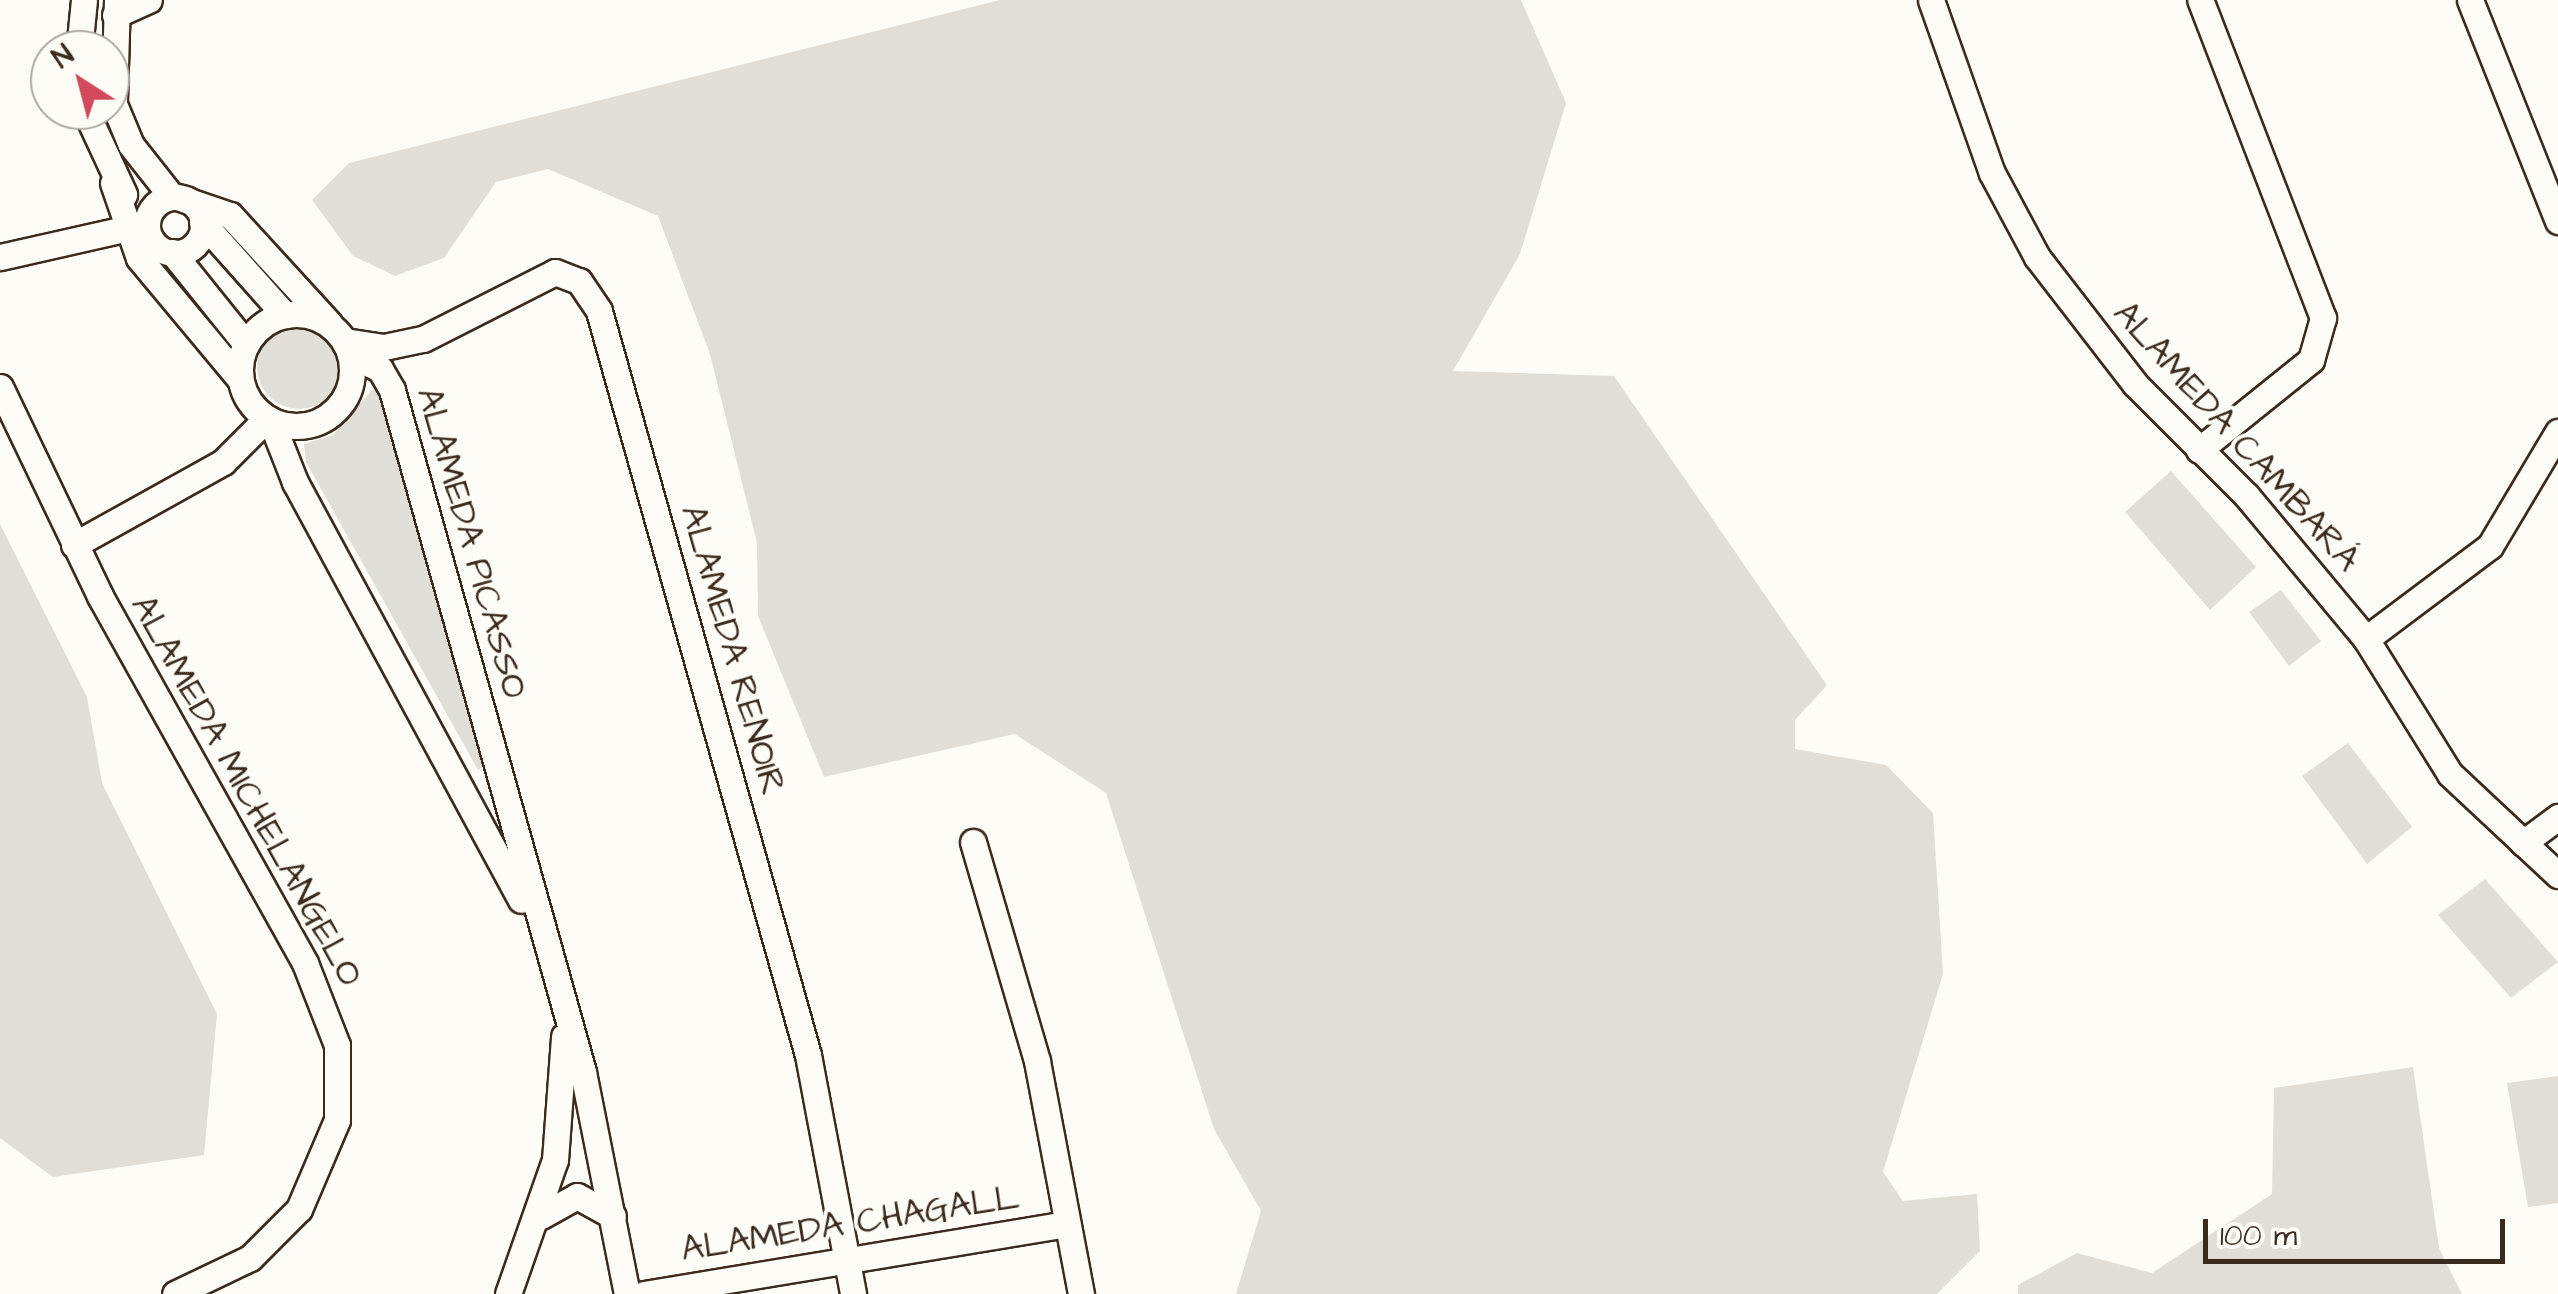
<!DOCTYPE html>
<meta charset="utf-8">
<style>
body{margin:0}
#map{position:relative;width:2558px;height:1294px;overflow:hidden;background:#fdfcf7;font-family:"Architects Daughter",sans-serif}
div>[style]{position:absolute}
.green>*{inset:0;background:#e1ded7}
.round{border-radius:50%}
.roads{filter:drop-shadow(2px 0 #3b2a1e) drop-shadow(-2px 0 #3b2a1e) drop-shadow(0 2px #3b2a1e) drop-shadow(0 -2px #3b2a1e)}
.minor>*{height:25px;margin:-12.5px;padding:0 12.5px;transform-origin:12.5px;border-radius:12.5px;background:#fdfcf7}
.minor>.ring{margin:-12.5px;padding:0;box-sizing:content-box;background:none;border:25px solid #fdfcf7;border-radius:50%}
span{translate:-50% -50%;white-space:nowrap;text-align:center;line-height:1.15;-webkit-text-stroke:8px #fdfcf7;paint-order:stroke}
.street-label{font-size:35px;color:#3b2a1e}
.north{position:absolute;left:30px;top:30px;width:100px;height:100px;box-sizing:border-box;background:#fdfcf7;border:2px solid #afa8a0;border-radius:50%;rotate:324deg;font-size:28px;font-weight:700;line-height:40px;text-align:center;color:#3b2a1e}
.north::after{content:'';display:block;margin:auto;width:35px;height:45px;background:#d1495b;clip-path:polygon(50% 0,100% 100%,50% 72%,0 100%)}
.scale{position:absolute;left:2203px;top:1219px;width:302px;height:45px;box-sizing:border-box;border:5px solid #3b2a1e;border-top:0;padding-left:12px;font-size:30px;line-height:35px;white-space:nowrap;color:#3b2a1e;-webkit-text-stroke:8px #fdfcf7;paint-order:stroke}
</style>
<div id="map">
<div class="green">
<i style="clip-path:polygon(1000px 0,1521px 0,1566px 103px,1520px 254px,1453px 371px,1614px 376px,1827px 685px,1795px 720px,1795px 749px,1886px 765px,1933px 813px,1943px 974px,1883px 1172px,1903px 1201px,1977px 1194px,1980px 1251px,1937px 1294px,1236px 1294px,1261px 1211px,1214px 1129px,1106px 793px,1015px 734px,824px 777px,758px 616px,757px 543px,710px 354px,658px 216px,548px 169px,496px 182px,444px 258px,395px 276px,353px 256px,312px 200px,349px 163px)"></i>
<i class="round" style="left:257px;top:325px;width:84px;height:84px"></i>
<i style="clip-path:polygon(373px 389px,383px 397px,487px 765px,478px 770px,306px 462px,304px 444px,333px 435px)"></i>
<i style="clip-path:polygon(2171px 471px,2256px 567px,2210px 610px,2125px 512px)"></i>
<i style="clip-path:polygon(0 524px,87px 697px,102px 783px,217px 1014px,204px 1155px,53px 1177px,0 1138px)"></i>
<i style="clip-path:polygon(2281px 590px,2321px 641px,2289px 666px,2249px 612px)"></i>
<i style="clip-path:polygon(2348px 743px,2412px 827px,2367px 864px,2302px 776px)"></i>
<i style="clip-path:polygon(2485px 879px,2558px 962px,2511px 998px,2438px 915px)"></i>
<i style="clip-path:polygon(2413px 1067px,2439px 1248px,2462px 1294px,2018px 1294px,2018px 1285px,2077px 1253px,2152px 1273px,2272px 1194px,2274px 1088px)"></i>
<i style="clip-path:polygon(2558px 1076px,2558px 1203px,2528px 1207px,2507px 1083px)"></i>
</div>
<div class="roads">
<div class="minor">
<i style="left:117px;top:0;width:104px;rotate:91.7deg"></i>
<i style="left:114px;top:104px;width:44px;rotate:67.5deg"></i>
<i style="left:131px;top:145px;width:66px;rotate:51.7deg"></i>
<i style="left:1931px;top:0;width:183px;rotate:70.6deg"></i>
<i style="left:1992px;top:173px;width:95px;rotate:61.8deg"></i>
<i style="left:2037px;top:257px;width:160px;rotate:52.3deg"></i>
<i style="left:2135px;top:384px;width:158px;rotate:45deg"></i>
<i style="left:2247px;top:496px;width:186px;rotate:50.2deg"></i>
<i style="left:2366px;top:639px;width:159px;rotate:58.1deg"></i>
<i style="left:2450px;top:774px;width:148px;rotate:43.1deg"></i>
<i style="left:2470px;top:0;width:238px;rotate:68.3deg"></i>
<i style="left:115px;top:15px;width:37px;rotate:-24deg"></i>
<i style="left:79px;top:50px;width:50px;rotate:-84.3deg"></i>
<i style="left:85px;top:110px;width:93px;rotate:65.1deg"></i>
<i style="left:113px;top:183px;width:79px;rotate:70.9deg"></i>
<i style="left:139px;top:258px;width:156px;rotate:50.2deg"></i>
<i style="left:177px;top:197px;width:56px;rotate:18.8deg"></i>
<i style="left:230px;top:215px;width:147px;rotate:47.5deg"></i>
<i class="ring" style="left:147px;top:197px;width:31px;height:31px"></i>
<i style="left:202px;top:222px;width:125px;rotate:48.3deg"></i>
<i style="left:172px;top:252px;width:118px;rotate:51.2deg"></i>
<i style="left:0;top:257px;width:146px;rotate:-12.7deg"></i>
<i class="ring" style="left:240px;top:314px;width:87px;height:87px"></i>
<i style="left:345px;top:341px;width:39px;rotate:9deg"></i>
<i style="left:384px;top:347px;width:40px;rotate:-12deg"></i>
<i style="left:423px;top:339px;width:148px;rotate:-26.9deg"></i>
<i style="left:555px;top:272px;width:26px;rotate:21deg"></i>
<i style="left:579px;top:281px;width:36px;rotate:56deg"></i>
<i style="left:599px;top:311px;width:773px;rotate:74.31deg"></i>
<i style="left:808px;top:1055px;width:243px;rotate:79.3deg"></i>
<i style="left:350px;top:354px;width:34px;rotate:27deg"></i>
<i style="left:380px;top:369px;width:24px;rotate:60deg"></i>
<i style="left:392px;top:390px;width:708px;rotate:74.35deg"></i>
<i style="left:583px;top:1072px;width:226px;rotate:78.8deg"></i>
<i style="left:0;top:387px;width:232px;rotate:64.4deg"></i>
<i style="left:100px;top:596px;width:420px;rotate:60.8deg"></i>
<i style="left:305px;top:963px;width:88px;rotate:68.7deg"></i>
<i style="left:337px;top:1045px;width:75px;rotate:90deg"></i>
<i style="left:337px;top:1120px;width:97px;rotate:113.1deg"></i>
<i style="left:299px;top:1209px;width:69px;rotate:135deg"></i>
<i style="left:250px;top:1258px;width:83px;rotate:154.4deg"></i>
<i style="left:271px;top:421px;width:66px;rotate:68.5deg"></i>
<i style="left:295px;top:482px;width:475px;rotate:61.6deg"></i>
<i style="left:2199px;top:450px;width:144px;rotate:-38.8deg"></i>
<i style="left:2311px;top:360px;width:44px;rotate:-74.1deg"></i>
<i style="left:2323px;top:318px;width:341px;rotate:-111.1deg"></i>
<i style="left:74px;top:545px;width:171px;rotate:-29.1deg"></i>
<i style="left:223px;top:462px;width:62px;rotate:-45deg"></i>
<i style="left:2366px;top:639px;width:155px;rotate:-36.9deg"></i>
<i style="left:2490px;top:546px;width:133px;rotate:-59.2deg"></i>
<i style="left:973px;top:842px;width:228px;rotate:73.7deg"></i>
<i style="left:1037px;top:1061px;width:237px;rotate:79.3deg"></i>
<i style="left:2523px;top:843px;width:44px;rotate:-36.6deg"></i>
<i style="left:541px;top:1216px;width:41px;rotate:-29.1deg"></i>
<i style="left:577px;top:1196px;width:41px;rotate:29.1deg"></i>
<i style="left:508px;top:1294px;width:142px;rotate:-70.7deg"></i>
<i style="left:555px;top:1160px;width:124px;rotate:-85.8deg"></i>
<i style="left:644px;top:1294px;width:429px;rotate:-9.4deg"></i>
</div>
</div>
<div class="street-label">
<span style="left:2236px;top:437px;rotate:48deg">ALAMEDA CAMBARÁ</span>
<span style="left:471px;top:543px;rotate:74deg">ALAMEDA PICASSO</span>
<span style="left:732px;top:650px;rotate:74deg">ALAMEDA RENOIR</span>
<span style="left:246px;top:791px;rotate:61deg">ALAMEDA MICHELANGELO</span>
<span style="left:850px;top:1224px;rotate:-9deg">ALAMEDA CHAGALL</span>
</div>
<div class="north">N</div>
<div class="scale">100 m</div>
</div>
